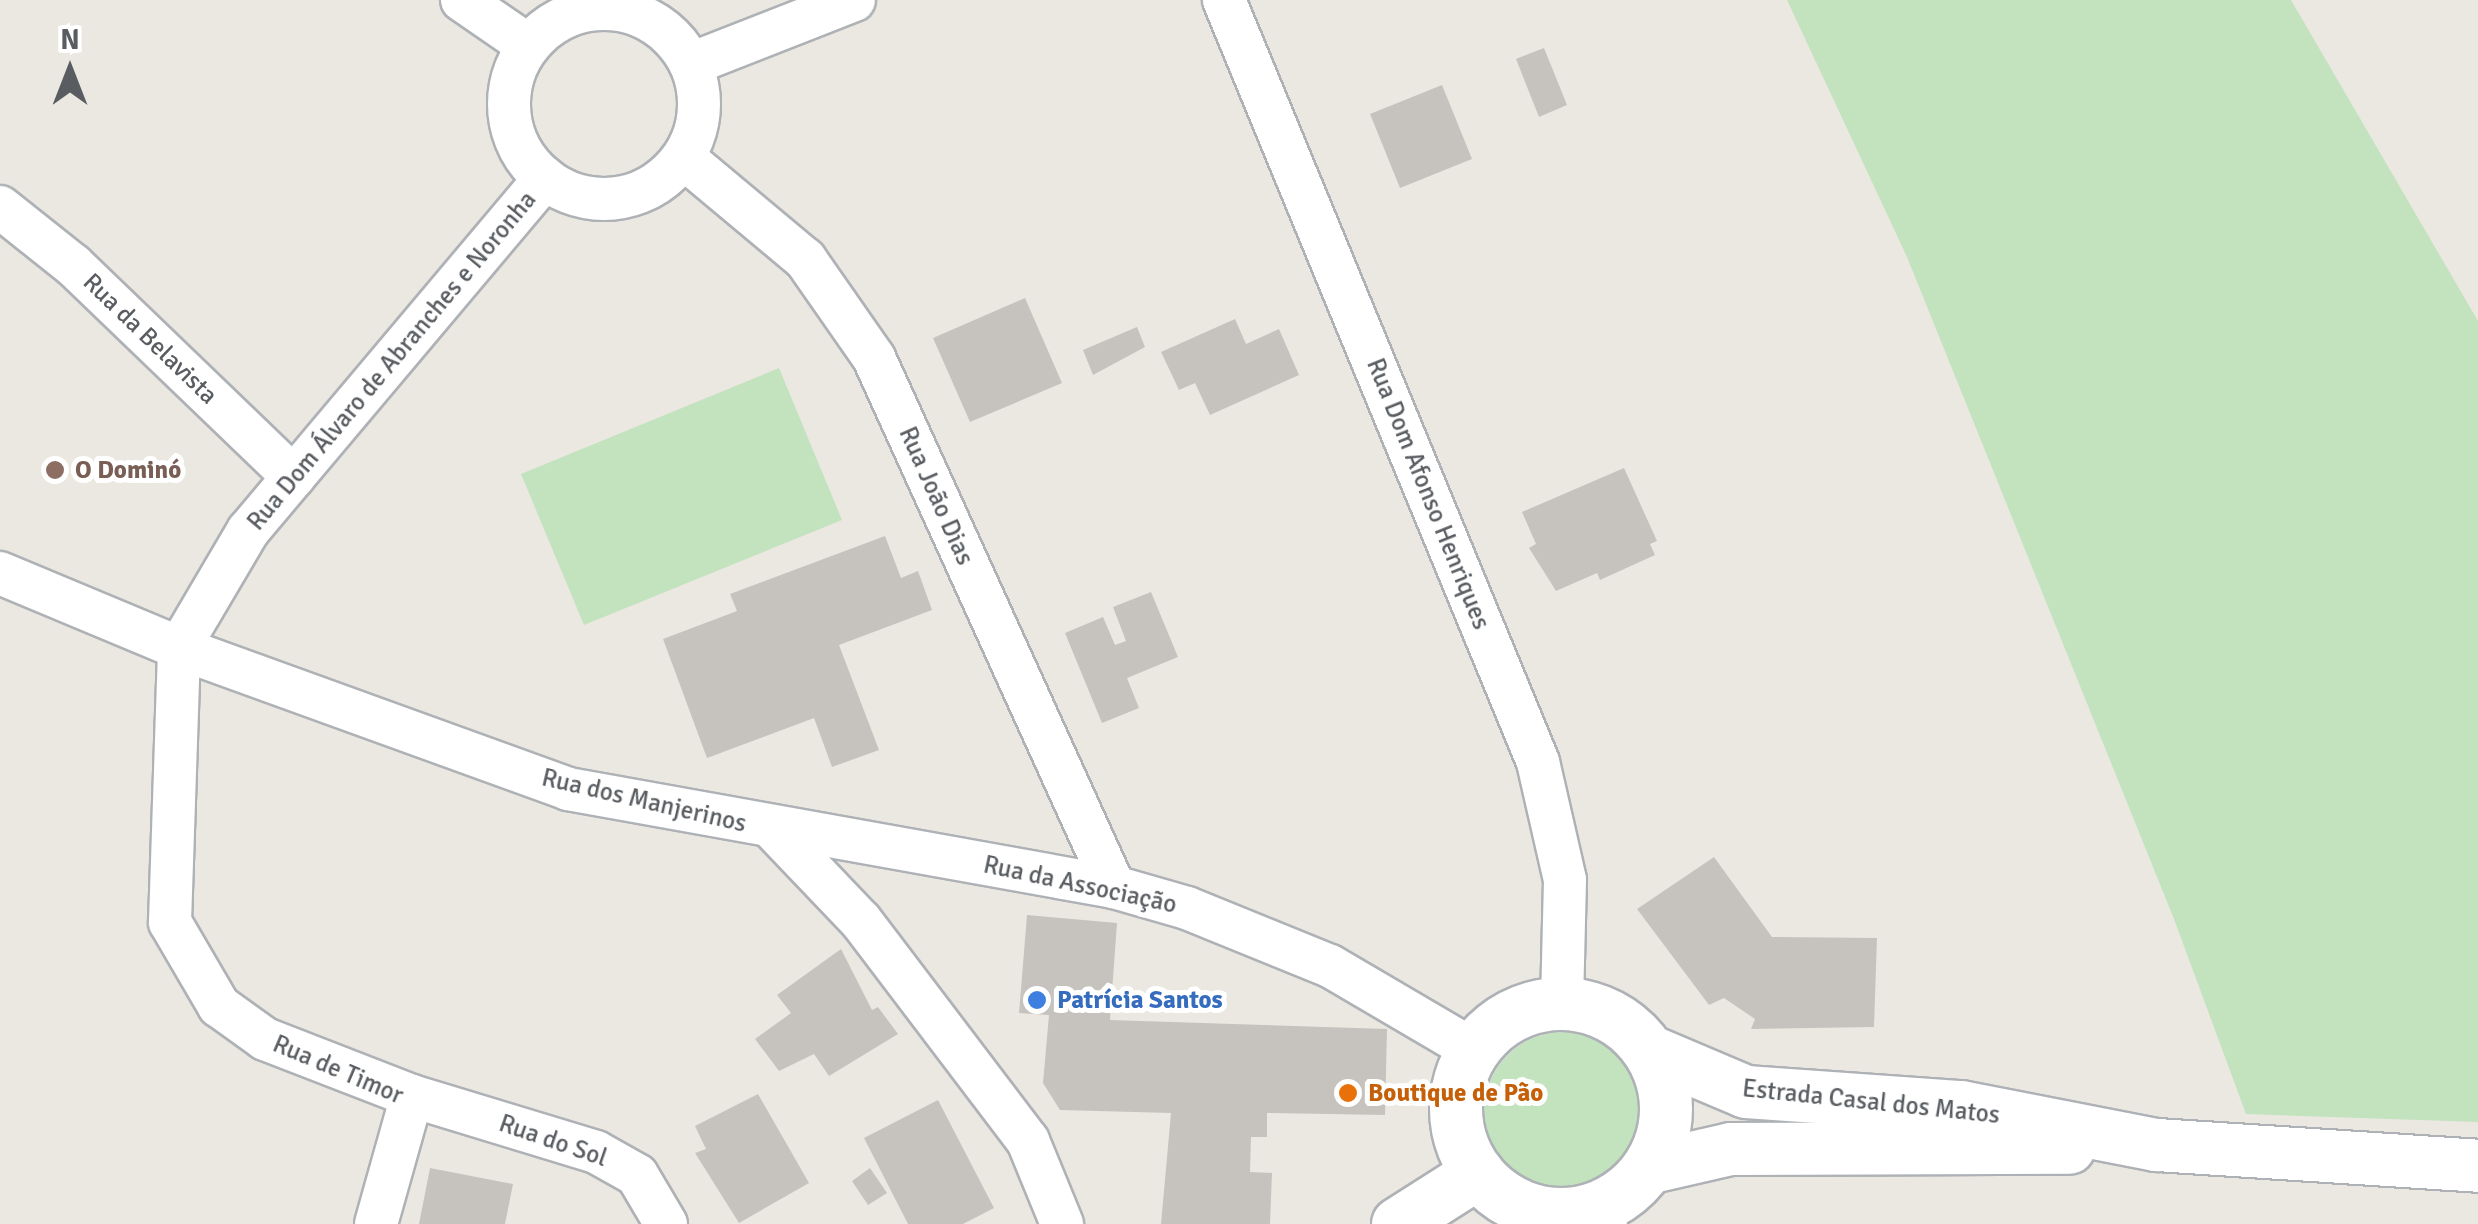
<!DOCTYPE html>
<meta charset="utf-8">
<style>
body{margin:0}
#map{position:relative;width:2478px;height:1224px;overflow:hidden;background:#ebe8e1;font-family:Signika,sans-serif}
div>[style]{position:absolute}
.green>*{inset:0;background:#c3e2be}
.round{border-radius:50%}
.building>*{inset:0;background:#c6c3be}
.roads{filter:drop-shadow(2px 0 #aeb2b6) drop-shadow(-2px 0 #aeb2b6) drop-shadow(0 2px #aeb2b6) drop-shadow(0 -2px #aeb2b6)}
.minor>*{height:42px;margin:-21px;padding:0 21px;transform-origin:21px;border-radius:21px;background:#fff}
.minor>.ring{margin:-21px;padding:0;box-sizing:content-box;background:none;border:42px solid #fff;border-radius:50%}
.tertiary>*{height:52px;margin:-26px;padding:0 26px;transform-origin:26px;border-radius:26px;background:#fff}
.tertiary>.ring{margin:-26px;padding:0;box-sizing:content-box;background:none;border:52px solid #fff;border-radius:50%}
.dots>*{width:28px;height:28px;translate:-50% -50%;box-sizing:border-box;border:5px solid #fff;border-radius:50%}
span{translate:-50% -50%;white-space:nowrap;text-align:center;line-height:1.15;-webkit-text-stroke:10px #fff;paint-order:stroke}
.street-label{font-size:25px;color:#595d61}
.education-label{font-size:25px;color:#785e54;font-weight:700}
.left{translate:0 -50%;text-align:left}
.shop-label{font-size:25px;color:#366cbe;font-weight:700}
.food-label{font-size:25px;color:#c56008;font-weight:700}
.north{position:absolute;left:20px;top:20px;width:100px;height:100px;-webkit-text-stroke:8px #fff;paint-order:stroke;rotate:0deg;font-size:28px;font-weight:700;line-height:40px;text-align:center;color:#595d61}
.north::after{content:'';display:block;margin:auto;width:35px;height:45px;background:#595d61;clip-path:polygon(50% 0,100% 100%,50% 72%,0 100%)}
</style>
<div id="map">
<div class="green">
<i style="clip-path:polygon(1787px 0,2291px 0,2478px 321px,2478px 1122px,2246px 1114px,2174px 919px,1907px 257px)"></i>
<i style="clip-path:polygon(779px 368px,842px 520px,584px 625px,521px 474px)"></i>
<i class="round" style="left:1484px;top:1032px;width:160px;height:160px"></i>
</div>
<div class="building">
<i style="clip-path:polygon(1544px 48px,1567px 105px,1539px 117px,1516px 59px)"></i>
<i style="clip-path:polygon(1442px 85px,1472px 159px,1400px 188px,1370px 114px)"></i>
<i style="clip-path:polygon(1025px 298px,1062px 383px,970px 422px,933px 338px)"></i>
<i style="clip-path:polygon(1235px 319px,1246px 344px,1279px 329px,1299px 375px,1210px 415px,1195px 383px,1179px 390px,1161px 352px)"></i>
<i style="clip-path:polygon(1137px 327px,1145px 347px,1093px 375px,1083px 350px)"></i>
<i style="clip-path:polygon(1624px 468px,1657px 541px,1650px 544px,1655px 555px,1600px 580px,1597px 573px,1556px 591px,1529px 548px,1536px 544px,1522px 512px)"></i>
<i style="clip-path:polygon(885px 536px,901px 578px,918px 571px,932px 610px,839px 645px,879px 750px,832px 767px,814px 718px,707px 758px,663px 639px,737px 611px,730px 594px)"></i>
<i style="clip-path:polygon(1151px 592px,1178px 657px,1127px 678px,1139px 708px,1102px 723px,1065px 633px,1103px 617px,1115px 645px,1126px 641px,1113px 607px)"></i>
<i style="clip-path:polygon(1714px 857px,1772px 937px,1877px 938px,1874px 1027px,1751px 1029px,1755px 1019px,1724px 998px,1709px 1005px,1637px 909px)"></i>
<i style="clip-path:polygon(1027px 915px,1117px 923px,1110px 1020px,1387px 1029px,1385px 1115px,1267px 1113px,1267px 1137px,1251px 1137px,1250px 1172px,1272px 1173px,1270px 1224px,1161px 1224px,1171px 1113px,1060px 1110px,1043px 1083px,1049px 1015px,1019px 1013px)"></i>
<i style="clip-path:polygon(841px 949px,872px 1010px,878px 1007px,898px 1034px,829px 1076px,814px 1054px,779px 1071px,755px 1039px,791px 1013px,777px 995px)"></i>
<i style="clip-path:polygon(758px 1094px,809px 1183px,739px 1223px,695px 1153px,706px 1149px,695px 1126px)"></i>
<i style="clip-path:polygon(938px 1100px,994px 1208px,963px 1224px,908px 1224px,864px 1138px)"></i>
<i style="clip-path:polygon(430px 1168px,513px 1184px,505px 1224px,419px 1224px)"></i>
<i style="clip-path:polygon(870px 1168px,887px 1193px,868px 1205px,852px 1181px)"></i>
</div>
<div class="roads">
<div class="minor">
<i style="left:462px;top:0;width:81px;rotate:34.5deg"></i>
<i style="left:1224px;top:0;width:824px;rotate:67.6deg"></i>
<i style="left:1538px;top:762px;width:121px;rotate:77.1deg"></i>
<i style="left:1565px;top:880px;width:124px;rotate:91.4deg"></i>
<i class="ring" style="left:509px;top:9px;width:148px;height:148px"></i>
<i style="left:691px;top:64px;width:175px;rotate:-21.4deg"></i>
<i style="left:684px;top:158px;width:158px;rotate:39.9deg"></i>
<i style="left:805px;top:259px;width:121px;rotate:55.1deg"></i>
<i style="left:874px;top:358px;width:581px;rotate:65.6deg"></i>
<i style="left:0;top:207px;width:93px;rotate:38.5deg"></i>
<i style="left:73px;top:265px;width:306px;rotate:43.9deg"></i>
<i style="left:0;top:573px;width:194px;rotate:22.7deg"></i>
<i style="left:179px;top:648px;width:414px;rotate:19.9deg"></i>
<i style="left:568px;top:789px;width:555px;rotate:10.18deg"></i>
<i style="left:1114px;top:887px;width:76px;rotate:16deg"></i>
<i style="left:1187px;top:908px;width:154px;rotate:22.1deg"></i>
<i style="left:1330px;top:966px;width:166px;rotate:30.4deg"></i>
<i style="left:775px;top:831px;width:124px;rotate:46.3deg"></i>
<i style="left:861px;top:921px;width:276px;rotate:52.8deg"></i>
<i style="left:1028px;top:1141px;width:90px;rotate:67.7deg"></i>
<i style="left:412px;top:1096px;width:192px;rotate:16.9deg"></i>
<i style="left:596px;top:1152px;width:47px;rotate:29.3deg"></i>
<i style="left:637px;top:1175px;width:57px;rotate:59.4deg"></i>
<i style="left:1600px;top:1207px;width:18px;rotate:71deg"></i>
<i style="left:376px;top:1224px;width:133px;rotate:-74.3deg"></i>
<i style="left:412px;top:1096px;width:158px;rotate:-158.8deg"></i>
<i style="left:265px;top:1039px;width:57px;rotate:-144.3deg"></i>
<i style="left:219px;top:1006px;width:97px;rotate:-120.3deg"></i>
<i style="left:170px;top:922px;width:274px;rotate:-88.1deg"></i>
<i style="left:179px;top:648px;width:136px;rotate:-59.5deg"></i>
<i style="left:248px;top:531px;width:461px;rotate:-49.9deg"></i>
</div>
<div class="tertiary">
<i class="ring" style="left:1456px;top:1004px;width:158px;height:158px"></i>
<i style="left:1649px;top:1051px;width:105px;rotate:22.9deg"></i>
<i style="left:1746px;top:1092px;width:216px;rotate:4deg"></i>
<i style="left:1961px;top:1107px;width:200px;rotate:11deg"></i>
<i style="left:2157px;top:1145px;width:322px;rotate:3.7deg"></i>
<i style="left:1648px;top:1168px;width:85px;rotate:-12.9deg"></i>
<i style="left:1731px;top:1149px;width:338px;rotate:-0.2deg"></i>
<i style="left:1398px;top:1224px;width:95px;rotate:-32.5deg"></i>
</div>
</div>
<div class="dots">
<i style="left:55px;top:470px;background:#8d6e63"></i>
<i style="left:1037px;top:1000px;background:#3f7fe0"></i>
<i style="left:1348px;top:1093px;background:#e8710a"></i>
</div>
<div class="street-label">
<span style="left:150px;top:339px;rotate:44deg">Rua da Belavista</span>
<span style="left:392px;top:361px;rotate:-50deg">Rua Dom Álvaro de Abranches e Noronha</span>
<span style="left:1428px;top:494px;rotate:68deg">Rua Dom Afonso Henriques</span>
<span style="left:936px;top:496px;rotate:66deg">Rua João Dias</span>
<span style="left:644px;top:801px;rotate:13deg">Rua dos Manjerinos</span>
<span style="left:1080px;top:885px;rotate:12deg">Rua da Associação</span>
<span style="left:338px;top:1070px;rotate:23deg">Rua de Timor</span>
<span style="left:1871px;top:1102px;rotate:6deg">Estrada Casal dos Matos</span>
<span style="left:553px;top:1141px;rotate:19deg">Rua do Sol</span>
</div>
<div class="education-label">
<span class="left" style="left:75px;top:470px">O Dominó</span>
</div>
<div class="shop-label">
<span class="left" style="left:1057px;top:1000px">Patrícia Santos</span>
</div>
<div class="food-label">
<span class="left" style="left:1368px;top:1093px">Boutique de Pão</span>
</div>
<div class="north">N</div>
</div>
